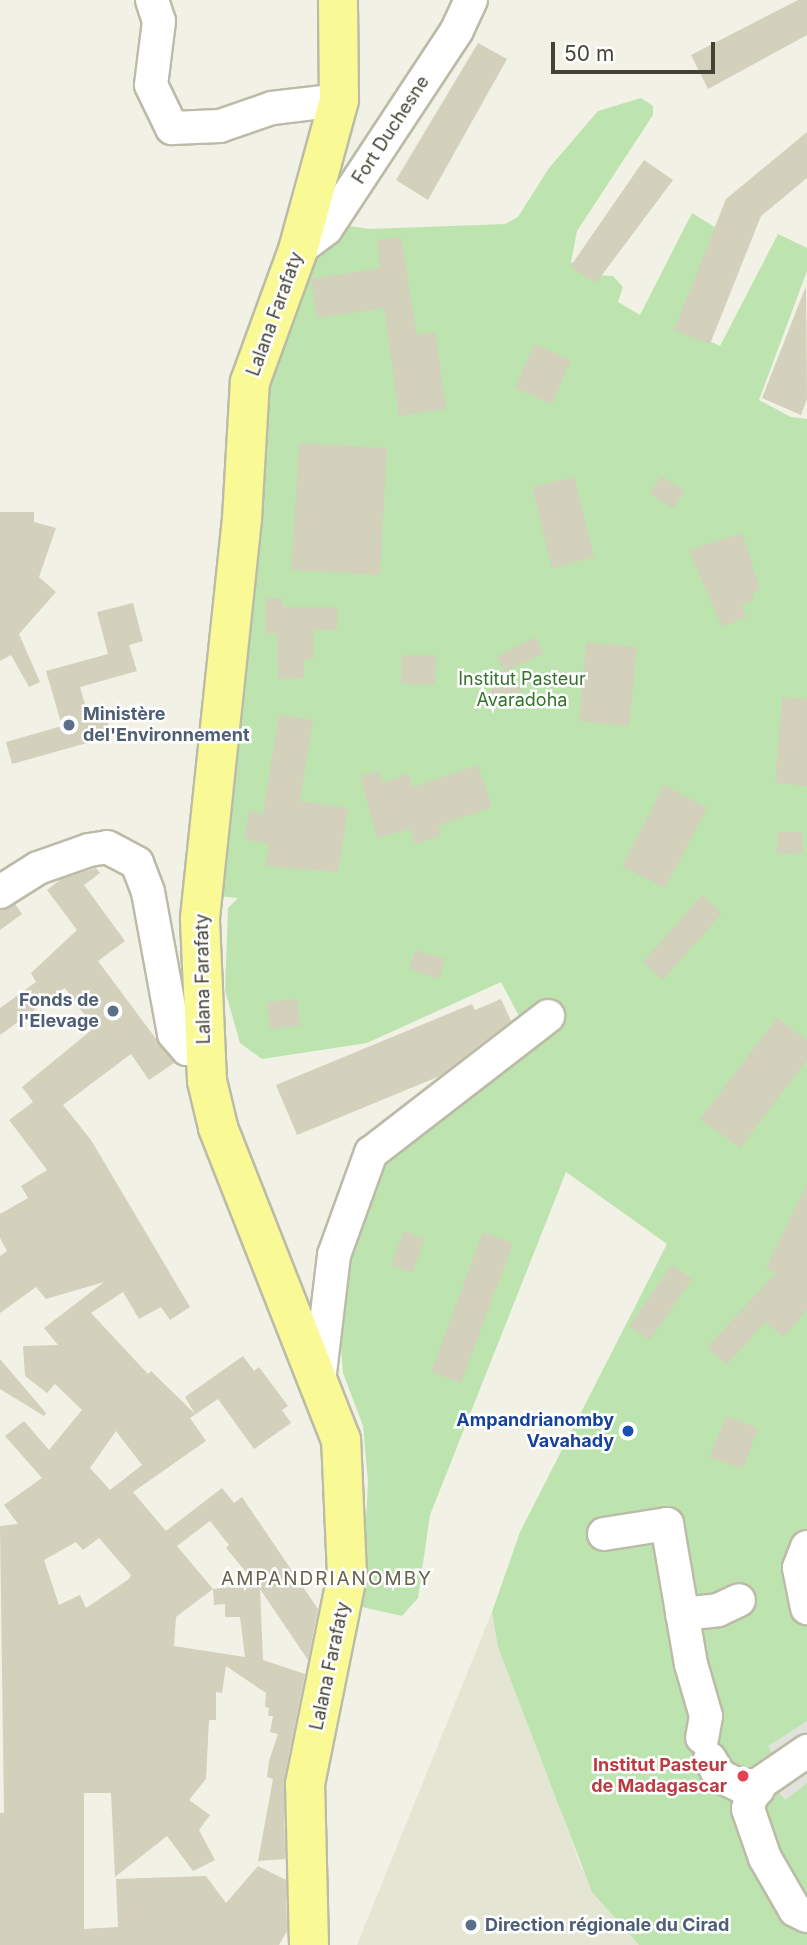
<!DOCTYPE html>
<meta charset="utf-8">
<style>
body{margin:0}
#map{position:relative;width:807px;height:1945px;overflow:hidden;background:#f2f1e5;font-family:Inter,sans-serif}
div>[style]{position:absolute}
.residential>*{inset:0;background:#e5e5d3}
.green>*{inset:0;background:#bde4af}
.parking>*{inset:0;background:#e2e2dd}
.building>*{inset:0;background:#d3d0bb}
.roads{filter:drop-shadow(2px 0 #bcbba8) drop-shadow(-2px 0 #bcbba8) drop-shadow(0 2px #bcbba8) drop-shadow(0 -2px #bcbba8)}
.minor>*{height:32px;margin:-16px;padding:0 16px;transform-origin:16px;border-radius:16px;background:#fff}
.major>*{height:38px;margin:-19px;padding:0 19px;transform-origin:19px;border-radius:19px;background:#f9f996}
.dots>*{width:19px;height:19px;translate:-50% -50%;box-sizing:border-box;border:4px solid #fff;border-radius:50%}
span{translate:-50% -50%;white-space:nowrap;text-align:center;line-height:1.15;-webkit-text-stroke:5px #fff;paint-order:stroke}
.street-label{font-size:18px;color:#444235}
.park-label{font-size:18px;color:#32722b}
.service-label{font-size:18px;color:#4e5e75;font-weight:700}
.left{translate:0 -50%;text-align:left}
.right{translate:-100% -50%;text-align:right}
.transit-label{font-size:18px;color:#164399;font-weight:700}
.health-label{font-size:18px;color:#be3a42;font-weight:700}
.neighbourhood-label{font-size:19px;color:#66634d;letter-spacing:2px}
.scale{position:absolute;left:551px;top:42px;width:164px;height:32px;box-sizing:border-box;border:4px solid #444235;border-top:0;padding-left:9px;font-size:21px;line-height:24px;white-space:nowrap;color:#444235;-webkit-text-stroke:5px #fff;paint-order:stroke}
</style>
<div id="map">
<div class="residential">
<i style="clip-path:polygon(492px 1612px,581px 1868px,650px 1945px,357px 1945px)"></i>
</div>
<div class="green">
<i style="clip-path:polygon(641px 98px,653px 106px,653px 115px,577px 231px,571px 262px,594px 275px,613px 276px,623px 287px,618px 302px,640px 315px,692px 213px,726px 234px,684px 329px,720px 346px,778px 234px,807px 248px,807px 271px,759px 400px,791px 417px,807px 419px,807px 1945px,639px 1945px,592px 1892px,498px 1647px,492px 1612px,520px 1532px,667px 1244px,566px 1172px,430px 1515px,418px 1598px,402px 1616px,362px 1607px,368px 1482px,363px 1426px,343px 1373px,336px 1280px,383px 1156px,534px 1044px,501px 982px,367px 1043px,262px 1059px,240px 1043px,225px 991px,228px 908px,238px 898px,208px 895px,254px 422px,302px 264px,344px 225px,369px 229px,505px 224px,518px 217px,549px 168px,598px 111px)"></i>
</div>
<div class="parking">
<i style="clip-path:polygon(807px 1721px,807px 1739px,775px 1759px,768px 1746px)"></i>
<i style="clip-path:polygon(807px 1762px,807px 1783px,785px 1800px,775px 1787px)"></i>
</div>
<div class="building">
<i style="clip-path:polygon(798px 0,807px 0,807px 35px,708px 89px,691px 55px)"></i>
<i style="clip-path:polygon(478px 43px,507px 59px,428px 200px,396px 180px)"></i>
<i style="clip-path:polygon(807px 132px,807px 178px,761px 216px,710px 344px,674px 330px,726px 199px)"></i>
<i style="clip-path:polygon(644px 160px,673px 180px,596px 283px,570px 267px)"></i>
<i style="clip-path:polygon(401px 237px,417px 335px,435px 332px,446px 409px,399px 416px,384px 308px,317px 318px,311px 279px,380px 268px,377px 240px)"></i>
<i style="clip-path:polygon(806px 286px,807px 399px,801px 415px,762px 398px)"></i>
<i style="clip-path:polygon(534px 344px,571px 360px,552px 404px,515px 388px)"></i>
<i style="clip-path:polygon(299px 443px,387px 448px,380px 575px,291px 570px)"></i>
<i style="clip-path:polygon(661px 476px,685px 491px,673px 509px,650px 493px)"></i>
<i style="clip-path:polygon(574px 477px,594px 557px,552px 568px,532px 487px)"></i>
<i style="clip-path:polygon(0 512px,34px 512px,34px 522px,56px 528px,39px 577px,56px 592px,19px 634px,40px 682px,29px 687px,11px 655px,0 661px)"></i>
<i style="clip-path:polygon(742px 533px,760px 589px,752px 593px,755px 599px,741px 605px,746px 617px,722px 627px,689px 550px)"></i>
<i style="clip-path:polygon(266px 598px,283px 598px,283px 607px,337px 607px,337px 630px,313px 630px,313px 659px,304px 659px,304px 678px,278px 679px,277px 633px,265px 633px)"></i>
<i style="clip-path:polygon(133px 603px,143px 641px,129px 645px,137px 671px,80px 687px,89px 719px,105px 714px,112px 736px,12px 764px,6px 742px,62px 726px,46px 671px,108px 654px,97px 612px)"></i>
<i style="clip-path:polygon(536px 637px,543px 653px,505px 672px,497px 656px)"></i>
<i style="clip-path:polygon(586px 642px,637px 647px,629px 726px,579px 721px)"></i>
<i style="clip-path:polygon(401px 655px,436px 655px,435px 685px,401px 684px)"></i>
<i style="clip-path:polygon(508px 675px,523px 690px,504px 708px,489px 692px)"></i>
<i style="clip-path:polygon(782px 697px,807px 699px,807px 786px,775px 783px)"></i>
<i style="clip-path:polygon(279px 715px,313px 720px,300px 801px,348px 808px,338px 872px,265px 866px,269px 844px,244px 839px,249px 811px,263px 814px)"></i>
<i style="clip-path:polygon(478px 765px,492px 807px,438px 826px,441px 836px,415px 844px,410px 829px,377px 838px,360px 776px,378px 771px,382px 783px,408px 773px,413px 787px)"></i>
<i style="clip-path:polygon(664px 785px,707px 808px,665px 888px,622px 866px)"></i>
<i style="clip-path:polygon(777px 832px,802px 832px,803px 853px,777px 854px)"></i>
<i style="clip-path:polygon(evenodd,96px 868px,100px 873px,84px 885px,125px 941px,98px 961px,174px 1063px,149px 1080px,131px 1054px,63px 1105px,91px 1140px,190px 1307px,170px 1320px,161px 1307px,139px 1319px,123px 1292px,91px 1313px,148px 1374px,151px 1371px,195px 1414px,185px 1397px,243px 1356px,254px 1371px,259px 1367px,288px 1406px,282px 1410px,291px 1423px,254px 1449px,218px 1399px,190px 1418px,206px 1441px,133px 1492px,166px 1531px,222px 1488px,234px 1503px,242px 1497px,318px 1609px,308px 1660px,260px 1589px,263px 1660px,305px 1674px,284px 1780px,285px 1859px,258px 1861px,273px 1779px,267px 1777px,269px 1761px,278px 1734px,270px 1732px,273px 1716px,268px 1716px,269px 1708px,265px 1707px,266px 1693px,226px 1666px,222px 1693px,216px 1692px,216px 1720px,209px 1720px,206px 1779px,189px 1800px,210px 1815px,199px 1830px,215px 1860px,193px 1871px,167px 1836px,115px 1877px,111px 1793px,84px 1793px,84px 1929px,118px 1927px,116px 1879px,206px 1876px,226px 1903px,258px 1866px,286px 1880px,287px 1931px,279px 1945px,0 1945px,0 1813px,4px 1813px,0 1526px,18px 1524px,4px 1505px,42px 1478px,5px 1436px,24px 1421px,49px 1450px,82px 1410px,55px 1384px,47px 1393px,25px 1376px,23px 1346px,58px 1345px,44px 1328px,104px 1282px,46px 1299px,36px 1287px,0 1313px,0 1256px,7px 1251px,0 1238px,0 1214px,28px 1198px,21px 1186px,47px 1170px,9px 1120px,33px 1102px,22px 1087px,94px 1028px,65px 988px,0 1035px,0 1008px,36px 982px,31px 973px,77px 930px,47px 890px,61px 879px,96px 868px,116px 1431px,142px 1465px,110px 1490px,90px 1468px,116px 1431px,96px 868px,210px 1521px,229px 1545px,226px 1548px,256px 1584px,213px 1589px,177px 1546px,210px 1521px,96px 868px,99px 1538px,131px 1575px,129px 1579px,86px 1608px,80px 1595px,59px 1605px,44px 1560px,76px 1542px,83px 1550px,99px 1538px,96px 868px,213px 1589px,214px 1605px,225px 1604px,225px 1617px,240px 1617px,245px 1657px,174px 1646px,176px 1617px,213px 1589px)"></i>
<i style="clip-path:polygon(702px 895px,722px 913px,663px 980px,643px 962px)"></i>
<i style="clip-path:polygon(15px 904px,22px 914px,0 930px,0 910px)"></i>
<i style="clip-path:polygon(415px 950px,445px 959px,439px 979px,409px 969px)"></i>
<i style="clip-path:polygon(297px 999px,300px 1026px,270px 1029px,267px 1002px)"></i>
<i style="clip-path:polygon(501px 999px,511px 1021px,440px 1076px,297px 1135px,276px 1085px,472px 1004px,475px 1010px)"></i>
<i style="clip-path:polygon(777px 1018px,807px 1040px,807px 1060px,740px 1148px,700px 1119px)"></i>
<i style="clip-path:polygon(807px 1183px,807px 1309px,784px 1337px,765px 1322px,727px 1365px,707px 1347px,776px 1273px,766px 1268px)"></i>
<i style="clip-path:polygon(404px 1231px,425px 1239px,412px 1273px,391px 1265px)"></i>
<i style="clip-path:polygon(483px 1232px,513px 1243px,461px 1383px,431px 1372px)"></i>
<i style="clip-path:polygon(672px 1265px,692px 1279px,650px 1340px,629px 1326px)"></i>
<i style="clip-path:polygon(0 1359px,46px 1413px,44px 1416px,0 1389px)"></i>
<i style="clip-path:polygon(726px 1416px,758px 1428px,743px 1469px,710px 1457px)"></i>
</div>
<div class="roads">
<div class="minor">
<i style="left:152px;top:0;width:22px;rotate:72deg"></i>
<i style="left:159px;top:21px;width:64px;rotate:97.1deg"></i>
<i style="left:151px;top:85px;width:48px;rotate:64deg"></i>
<i style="left:172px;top:128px;width:48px;rotate:-2.4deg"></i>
<i style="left:220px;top:126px;width:55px;rotate:-19.1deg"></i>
<i style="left:272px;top:108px;width:67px;rotate:-6.8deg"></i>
<i style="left:298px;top:250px;width:35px;rotate:-37deg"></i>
<i style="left:326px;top:229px;width:238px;rotate:-56.6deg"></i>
<i style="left:457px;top:30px;width:33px;rotate:-65deg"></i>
<i style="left:0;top:892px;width:45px;rotate:-32.3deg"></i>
<i style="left:38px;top:868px;width:54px;rotate:-19.4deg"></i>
<i style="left:89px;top:850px;width:18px;rotate:-9deg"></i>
<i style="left:107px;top:847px;width:34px;rotate:28deg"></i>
<i style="left:137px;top:863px;width:31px;rotate:69deg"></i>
<i style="left:148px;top:892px;width:144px;rotate:79.6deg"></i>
<i style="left:174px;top:1034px;width:20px;rotate:49deg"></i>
<i style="left:187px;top:1049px;width:18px;rotate:-3deg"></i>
<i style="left:319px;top:1381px;width:127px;rotate:-83.2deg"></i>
<i style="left:334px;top:1255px;width:109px;rotate:-70.1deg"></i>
<i style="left:371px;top:1153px;width:224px;rotate:-37.7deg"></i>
<i style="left:604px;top:1534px;width:64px;rotate:-9deg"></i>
<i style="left:667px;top:1524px;width:142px;rotate:80.3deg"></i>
<i style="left:691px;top:1664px;width:54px;rotate:73.9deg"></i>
<i style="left:706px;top:1716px;width:22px;rotate:100deg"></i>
<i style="left:807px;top:1547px;width:22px;rotate:111deg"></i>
<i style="left:799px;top:1568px;width:41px;rotate:78.7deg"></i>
<i style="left:682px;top:1614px;width:36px;rotate:-6deg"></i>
<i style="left:718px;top:1610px;width:23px;rotate:-25deg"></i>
<i style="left:710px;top:1759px;width:20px;rotate:60deg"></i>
<i style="left:720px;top:1776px;width:28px;rotate:26deg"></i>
<i style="left:745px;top:1788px;width:11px;rotate:56deg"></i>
<i style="left:751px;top:1797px;width:11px;rotate:-49deg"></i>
<i style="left:758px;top:1789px;width:7px;rotate:-146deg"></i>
<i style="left:756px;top:1786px;width:62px;rotate:-34.5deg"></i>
<i style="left:751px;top:1797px;width:12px;rotate:104deg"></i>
<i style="left:748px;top:1809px;width:52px;rotate:70.9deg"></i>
<i style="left:765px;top:1858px;width:60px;rotate:60deg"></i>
<i style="left:795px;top:1910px;width:13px;rotate:27deg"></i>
</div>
<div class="major">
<i style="left:309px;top:1945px;width:161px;rotate:-91.4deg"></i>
<i style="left:305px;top:1784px;width:213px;rotate:-78.6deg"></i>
<i style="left:347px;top:1575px;width:135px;rotate:-92.5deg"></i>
<i style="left:341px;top:1440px;width:336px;rotate:-111.5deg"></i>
<i style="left:218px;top:1127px;width:47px;rotate:-103.4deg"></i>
<i style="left:207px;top:1081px;width:163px;rotate:-92.5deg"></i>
<i style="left:200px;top:918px;width:401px;rotate:-84deg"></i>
<i style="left:242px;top:519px;width:137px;rotate:-86.7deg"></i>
<i style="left:250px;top:382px;width:140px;rotate:-70deg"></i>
<i style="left:298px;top:250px;width:156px;rotate:-74.7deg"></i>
<i style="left:339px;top:100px;width:100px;rotate:-90.6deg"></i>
</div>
</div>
<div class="dots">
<i style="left:69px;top:725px;background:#5c6f8a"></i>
<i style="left:113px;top:1011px;background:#5c6f8a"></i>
<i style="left:628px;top:1431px;background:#1a4fb4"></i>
<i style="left:743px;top:1776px;background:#e0444e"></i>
<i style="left:471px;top:1925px;background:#5c6f8a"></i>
</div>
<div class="street-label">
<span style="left:391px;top:130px;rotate:-57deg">Fort Duchesne</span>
<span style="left:275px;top:314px;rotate:-70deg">Lalana Farafaty</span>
<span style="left:203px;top:979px;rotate:-91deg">Lalana Farafaty</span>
<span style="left:330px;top:1666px;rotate:-78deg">Lalana Farafaty</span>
</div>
<div class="park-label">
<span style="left:522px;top:690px">Institut Pasteur<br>Avaradoha</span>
</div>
<div class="service-label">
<span class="left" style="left:83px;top:725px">Ministère<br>del'Environnement</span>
<span class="right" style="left:99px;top:1011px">Fonds de<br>l'Elevage</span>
<span class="left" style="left:485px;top:1925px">Direction régionale du Cirad</span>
</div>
<div class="transit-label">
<span class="right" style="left:614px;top:1431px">Ampandrianomby<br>Vavahady</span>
</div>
<div class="health-label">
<span class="right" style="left:727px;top:1776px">Institut Pasteur<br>de Madagascar</span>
</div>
<div class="neighbourhood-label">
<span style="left:327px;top:1579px">AMPANDRIANOMBY</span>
</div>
<div class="scale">50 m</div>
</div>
